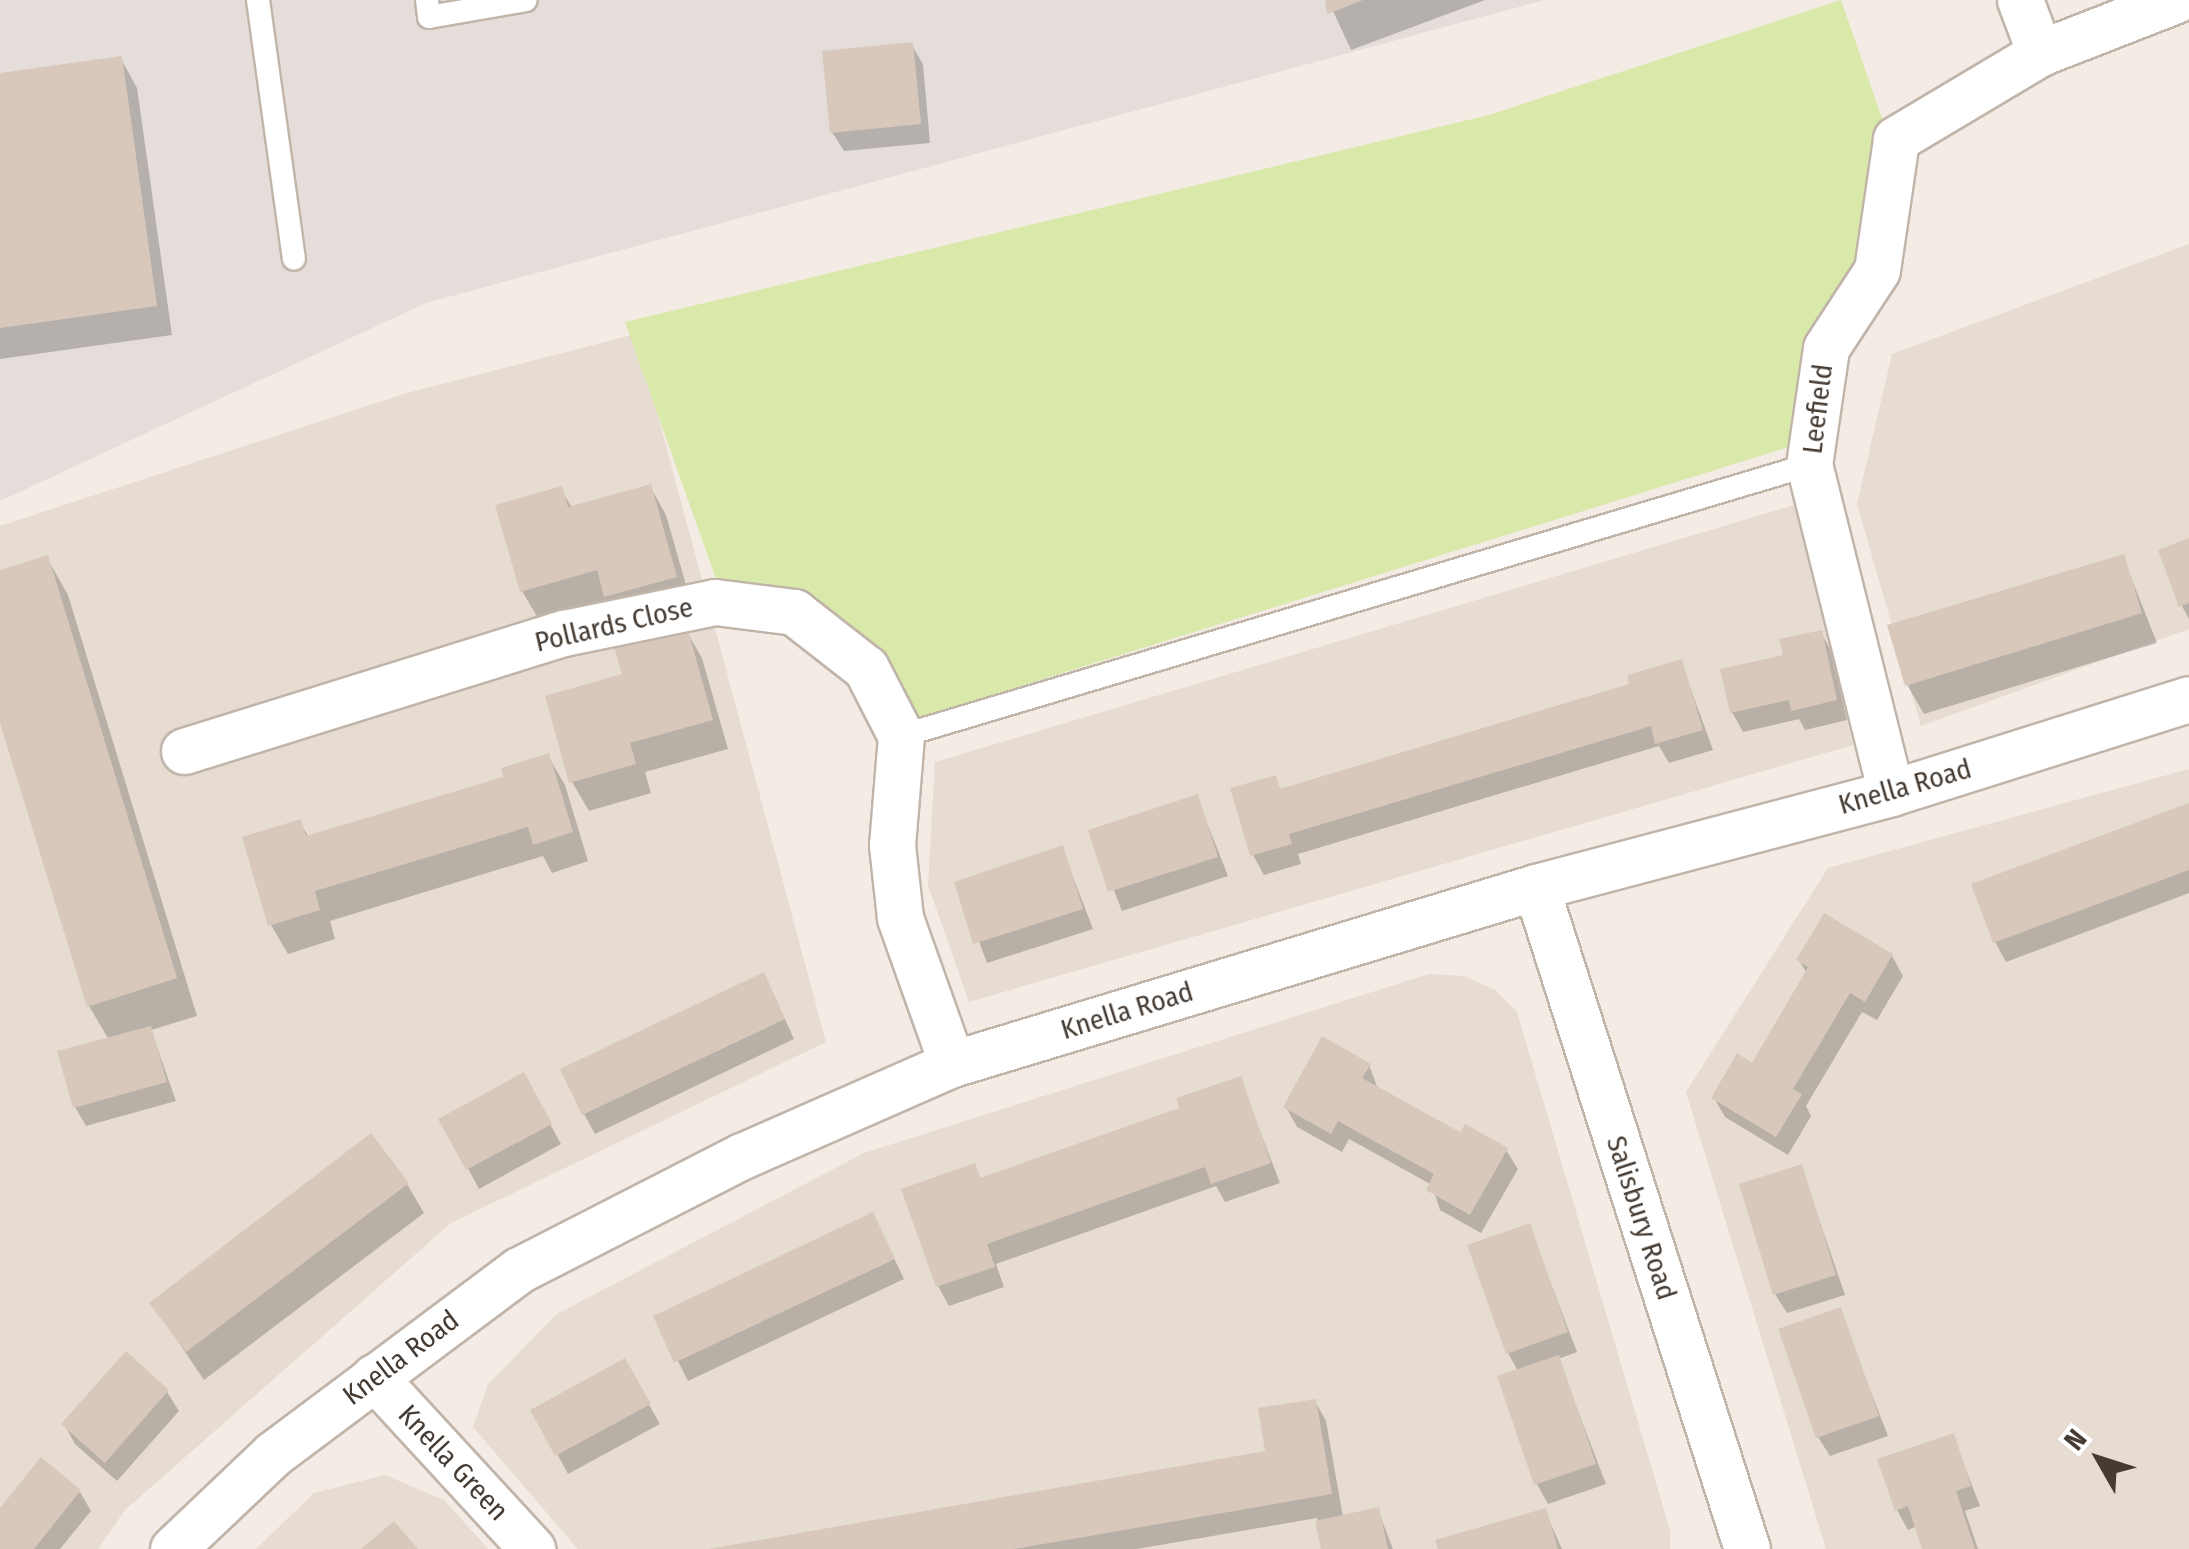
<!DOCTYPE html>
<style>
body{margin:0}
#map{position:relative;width:2189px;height:1549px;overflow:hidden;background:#f3ebe4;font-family:"Fira Sans Condensed",sans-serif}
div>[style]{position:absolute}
.residential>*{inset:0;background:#e7dcd1}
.industrial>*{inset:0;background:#e4ddd9}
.green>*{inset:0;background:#d8e9aa}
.shadow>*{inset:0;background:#0003}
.building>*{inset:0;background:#d8c8bc}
.roads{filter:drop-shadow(2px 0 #c1b4a9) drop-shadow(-2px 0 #c1b4a9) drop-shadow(0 2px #c1b4a9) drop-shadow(0 -2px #c1b4a9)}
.service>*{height:22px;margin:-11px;padding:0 11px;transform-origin:11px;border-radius:11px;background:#fff}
.minor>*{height:45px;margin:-22.5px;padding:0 22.5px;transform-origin:22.5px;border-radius:22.5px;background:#fff}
span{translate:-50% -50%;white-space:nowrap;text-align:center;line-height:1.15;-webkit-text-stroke:10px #fff;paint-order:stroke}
.street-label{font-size:28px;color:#453b33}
.north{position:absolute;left:2049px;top:1409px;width:100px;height:100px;-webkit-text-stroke:8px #fff;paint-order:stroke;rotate:309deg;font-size:28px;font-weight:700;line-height:40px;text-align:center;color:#453b33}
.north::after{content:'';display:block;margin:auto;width:35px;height:45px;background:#453b33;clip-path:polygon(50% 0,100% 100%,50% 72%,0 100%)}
</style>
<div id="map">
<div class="residential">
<i style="clip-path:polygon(2189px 244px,2189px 629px,1921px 726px,1857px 504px,1892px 354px)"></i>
<i style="clip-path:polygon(636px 334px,826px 1042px,451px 1223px,125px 1510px,98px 1549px,0 1549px,0 526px,407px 393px)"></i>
<i style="clip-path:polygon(1794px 505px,1853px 745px,969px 1002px,928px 885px,935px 762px)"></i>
<i style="clip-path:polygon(2189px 769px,2189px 1549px,1826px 1549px,1686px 1092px,1828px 868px)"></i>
<i style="clip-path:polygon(1429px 974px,1464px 976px,1495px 990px,1517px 1012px,1670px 1530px,1670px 1549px,578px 1549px,473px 1427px,488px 1384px,557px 1314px,864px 1153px)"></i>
<i style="clip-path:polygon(385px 1475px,444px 1500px,488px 1549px,256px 1549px,314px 1493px)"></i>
</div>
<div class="industrial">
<i style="clip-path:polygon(0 0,1544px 0,426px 303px,0 501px)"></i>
</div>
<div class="green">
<i style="clip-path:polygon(1841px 0,1885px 127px,1867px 258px,1792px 446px,918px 718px,892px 664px,850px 624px,782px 586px,716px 579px,625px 322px,1489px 115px)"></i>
</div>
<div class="shadow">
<i style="clip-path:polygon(1328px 0,1485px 0,1351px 50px)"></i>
<i style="clip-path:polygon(911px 44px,923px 64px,930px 143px,844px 151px,832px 132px)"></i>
<i style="clip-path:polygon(121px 59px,137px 88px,172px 335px,0 359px,0 76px)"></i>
<i style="clip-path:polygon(650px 486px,666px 515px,692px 606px,623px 625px,609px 600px,539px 620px,522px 591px,561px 489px,572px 508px)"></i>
<i style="clip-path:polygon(2189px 541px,2189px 619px,2182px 606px)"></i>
<i style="clip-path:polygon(2123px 557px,2157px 643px,1924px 714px,1907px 685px)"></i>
<i style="clip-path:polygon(47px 558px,68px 595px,197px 1016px,151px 1030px,176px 1101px,86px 1126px,75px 1107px,109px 1040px,89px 1006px,0 714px,0 573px)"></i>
<i style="clip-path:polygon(685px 629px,702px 658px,728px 749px,645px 772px,651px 793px,589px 811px,572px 782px,625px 676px)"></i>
<i style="clip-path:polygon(1821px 633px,1832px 652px,1847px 720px,1805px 730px,1799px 719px,1743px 732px,1732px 712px)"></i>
<i style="clip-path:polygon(1681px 662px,1713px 750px,1669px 763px,1659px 746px,1298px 854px,1301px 864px,1264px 875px,1253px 855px,1233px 790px,1274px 778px,1282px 791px,1632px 685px)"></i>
<i style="clip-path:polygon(548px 756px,565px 785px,588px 861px,552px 873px,543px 856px,330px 921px,335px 939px,288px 954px,271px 925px,245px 839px,300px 822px,309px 838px,507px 779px)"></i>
<i style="clip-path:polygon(1197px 797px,1228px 876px,1122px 911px,1091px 831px)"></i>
<i style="clip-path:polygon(2189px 805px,2189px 893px,2006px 962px,1995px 942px)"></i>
<i style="clip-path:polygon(1062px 848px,1093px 929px,987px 963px,957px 883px)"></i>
<i style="clip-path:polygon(1892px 956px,1903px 976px,1877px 1020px,1862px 1012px,1806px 1106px,1811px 1116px,1788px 1155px,1725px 1117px,1714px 1098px,1753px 1066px,1807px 974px,1799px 960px)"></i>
<i style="clip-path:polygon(774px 995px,794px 1039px,595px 1134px,584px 1114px)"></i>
<i style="clip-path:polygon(1369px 1065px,1378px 1089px,1461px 1136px,1506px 1150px,1518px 1169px,1481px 1233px,1440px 1210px,1432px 1185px,1349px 1139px,1342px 1152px,1297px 1127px,1286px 1107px)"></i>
<i style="clip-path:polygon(523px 1075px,561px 1144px,479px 1189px,442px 1120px)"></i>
<i style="clip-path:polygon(1240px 1079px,1280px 1183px,1225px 1202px,1216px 1186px,996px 1264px,1004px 1287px,949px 1306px,938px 1286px,974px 1166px,982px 1180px,1183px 1109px)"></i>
<i style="clip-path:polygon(1801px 1167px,1845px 1295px,1787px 1313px,1775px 1294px)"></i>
<i style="clip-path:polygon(407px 1184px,424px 1213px,204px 1380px,152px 1303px)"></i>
<i style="clip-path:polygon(1529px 1226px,1577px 1352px,1558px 1359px,1606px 1484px,1548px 1504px,1537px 1484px,1518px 1371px,1508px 1353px)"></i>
<i style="clip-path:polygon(883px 1235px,904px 1279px,688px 1381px,656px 1317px)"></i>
<i style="clip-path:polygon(1839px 1310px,1888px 1436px,1830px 1456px,1818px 1437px)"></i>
<i style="clip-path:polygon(624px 1361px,660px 1424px,568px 1474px,534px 1411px)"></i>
<i style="clip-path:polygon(167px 1392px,179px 1411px,117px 1481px,75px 1444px,64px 1424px)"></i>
<i style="clip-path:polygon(1315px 1401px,1326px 1421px,1343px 1517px,1378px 1510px,1393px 1549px,1323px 1549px,1317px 1518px,1137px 1549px,712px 1549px,1268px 1453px)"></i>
<i style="clip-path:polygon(1953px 1436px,1980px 1506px,1965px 1511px,1978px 1549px,1925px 1549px,1917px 1526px,1908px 1530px,1897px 1510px)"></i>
<i style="clip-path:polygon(80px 1492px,91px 1511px,60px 1549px,0 1549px,0 1512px)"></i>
<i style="clip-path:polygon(1545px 1511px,1562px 1549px,1441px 1549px)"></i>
</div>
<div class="building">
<i style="clip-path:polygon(1325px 0,1363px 0,1327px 14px)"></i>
<i style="clip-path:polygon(913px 42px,921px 124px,830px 133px,822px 51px)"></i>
<i style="clip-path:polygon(122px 56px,157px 306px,0 328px,0 73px)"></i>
<i style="clip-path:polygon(651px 484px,677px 577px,604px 597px,597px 570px,520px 592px,495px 505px,562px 486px,568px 507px)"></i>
<i style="clip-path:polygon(2189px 538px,2189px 603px,2179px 607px,2158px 550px)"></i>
<i style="clip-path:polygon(2124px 554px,2142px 613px,1905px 686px,1887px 625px)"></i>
<i style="clip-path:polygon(48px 555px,177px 978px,87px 1007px,0 723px,0 570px)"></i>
<i style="clip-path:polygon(687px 626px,713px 720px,630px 743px,636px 764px,569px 783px,545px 696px,622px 674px,614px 647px)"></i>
<i style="clip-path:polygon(1822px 630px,1837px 700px,1791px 711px,1789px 700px,1730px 713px,1720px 669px,1783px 655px,1779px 639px)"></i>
<i style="clip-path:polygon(1682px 659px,1703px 730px,1655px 744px,1651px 726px,1289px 834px,1292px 844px,1250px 856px,1230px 788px,1276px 775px,1280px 789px,1629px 684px,1627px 675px)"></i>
<i style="clip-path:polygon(549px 753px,573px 832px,533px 845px,528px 827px,315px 891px,320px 910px,268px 926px,242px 837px,301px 819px,306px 836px,503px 777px,501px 768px)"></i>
<i style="clip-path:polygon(1198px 794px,1218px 857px,1108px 892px,1088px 830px)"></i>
<i style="clip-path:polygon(2189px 803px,2189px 870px,1993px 943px,1971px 884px)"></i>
<i style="clip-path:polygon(1063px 845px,1083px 909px,973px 944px,954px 882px)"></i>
<i style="clip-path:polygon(1824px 913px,1893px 954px,1865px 1002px,1850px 993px,1793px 1089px,1802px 1094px,1776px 1137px,1711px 1098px,1737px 1053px,1752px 1063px,1808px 967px,1796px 960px)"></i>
<i style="clip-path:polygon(764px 972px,785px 1019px,582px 1115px,560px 1069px)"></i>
<i style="clip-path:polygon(151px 1026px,167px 1082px,73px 1108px,57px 1051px)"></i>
<i style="clip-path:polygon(1322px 1036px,1371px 1064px,1362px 1078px,1460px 1132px,1465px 1124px,1508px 1148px,1470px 1215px,1426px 1190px,1434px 1174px,1338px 1121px,1331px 1134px,1283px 1107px)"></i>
<i style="clip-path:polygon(524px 1072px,552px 1124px,466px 1170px,438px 1119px)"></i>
<i style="clip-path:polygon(1241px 1076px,1271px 1163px,1211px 1184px,1205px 1167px,987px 1244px,995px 1267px,936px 1287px,901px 1189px,975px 1163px,980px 1178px,1179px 1108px,1176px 1098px)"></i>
<i style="clip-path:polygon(371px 1133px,409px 1183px,186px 1352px,149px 1303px)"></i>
<i style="clip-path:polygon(1802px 1164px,1836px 1275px,1773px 1295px,1739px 1184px)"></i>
<i style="clip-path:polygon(873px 1212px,895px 1259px,674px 1363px,653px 1316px)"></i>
<i style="clip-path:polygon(1530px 1223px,1568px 1332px,1506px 1354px,1467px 1245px)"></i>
<i style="clip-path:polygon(1841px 1307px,1879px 1416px,1816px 1438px,1778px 1329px)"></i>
<i style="clip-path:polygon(126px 1351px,169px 1390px,105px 1463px,61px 1424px)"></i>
<i style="clip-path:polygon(1559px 1355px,1596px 1464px,1534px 1485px,1497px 1376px)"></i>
<i style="clip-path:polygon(625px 1358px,651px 1404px,555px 1456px,530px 1410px)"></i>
<i style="clip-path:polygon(1316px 1399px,1332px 1494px,1014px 1549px,709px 1549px,1265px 1451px,1258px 1408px)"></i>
<i style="clip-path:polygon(1954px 1433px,1971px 1486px,1956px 1491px,1975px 1549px,1922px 1549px,1908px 1506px,1895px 1511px,1877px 1459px)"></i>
<i style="clip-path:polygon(41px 1457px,81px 1490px,34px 1549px,0 1549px,0 1508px)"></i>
<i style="clip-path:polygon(1379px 1507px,1388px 1549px,1321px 1549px,1315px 1521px)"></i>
<i style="clip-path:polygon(1546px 1508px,1558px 1549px,1438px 1549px,1435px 1540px)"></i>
<i style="clip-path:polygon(394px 1521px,418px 1549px,361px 1549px)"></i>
</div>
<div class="roads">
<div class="service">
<i style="left:258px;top:0;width:261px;rotate:82.1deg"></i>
<i style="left:427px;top:0;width:17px;rotate:83deg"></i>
<i style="left:429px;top:17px;width:98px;rotate:-9.9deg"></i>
<i style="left:901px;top:736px;width:948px;rotate:-16.62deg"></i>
</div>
<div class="minor">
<i style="left:2020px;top:0;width:57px;rotate:69.3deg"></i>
<i style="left:184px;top:751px;width:398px;rotate:-17.3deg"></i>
<i style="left:564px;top:633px;width:154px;rotate:-11.6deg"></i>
<i style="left:715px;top:602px;width:80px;rotate:7.2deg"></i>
<i style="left:794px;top:612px;width:91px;rotate:37.9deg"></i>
<i style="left:866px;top:668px;width:76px;rotate:62.8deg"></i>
<i style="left:901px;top:736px;width:109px;rotate:94.7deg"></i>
<i style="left:892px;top:845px;width:73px;rotate:83.7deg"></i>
<i style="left:900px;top:918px;width:155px;rotate:70.4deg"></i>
<i style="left:1891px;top:793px;width:338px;rotate:-104deg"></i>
<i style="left:1809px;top:465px;width:118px;rotate:-81.7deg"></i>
<i style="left:1826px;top:348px;width:93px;rotate:-56.8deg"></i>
<i style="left:1877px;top:270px;width:132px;rotate:-81.7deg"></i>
<i style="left:1896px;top:139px;width:168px;rotate:-30.8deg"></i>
<i style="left:2040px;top:53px;width:146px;rotate:-21.3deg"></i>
<i style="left:1536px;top:887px;width:695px;rotate:72.32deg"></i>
<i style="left:374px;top:1377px;width:234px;rotate:47.4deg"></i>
<i style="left:173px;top:1549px;width:138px;rotate:-43.5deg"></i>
<i style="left:273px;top:1454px;width:307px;rotate:-36.8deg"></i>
<i style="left:519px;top:1270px;width:250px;rotate:-27.1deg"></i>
<i style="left:742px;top:1156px;width:229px;rotate:-23.7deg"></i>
<i style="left:952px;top:1064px;width:610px;rotate:-16.86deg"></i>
<i style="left:1536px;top:887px;width:367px;rotate:-14.8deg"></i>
<i style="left:1891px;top:793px;width:312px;rotate:-17.5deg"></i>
</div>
</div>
<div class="street-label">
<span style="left:1818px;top:409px;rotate:-83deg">Leefield</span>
<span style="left:614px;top:625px;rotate:-13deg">Pollards Close</span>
<span style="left:1905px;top:787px;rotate:-16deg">Knella Road</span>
<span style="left:1127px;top:1011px;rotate:-17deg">Knella Road</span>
<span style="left:1641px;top:1218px;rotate:72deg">Salisbury Road</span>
<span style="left:401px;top:1358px;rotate:-37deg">Knella Road</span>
<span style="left:453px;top:1463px;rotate:47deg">Knella Green</span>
</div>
<div class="north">N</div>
</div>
